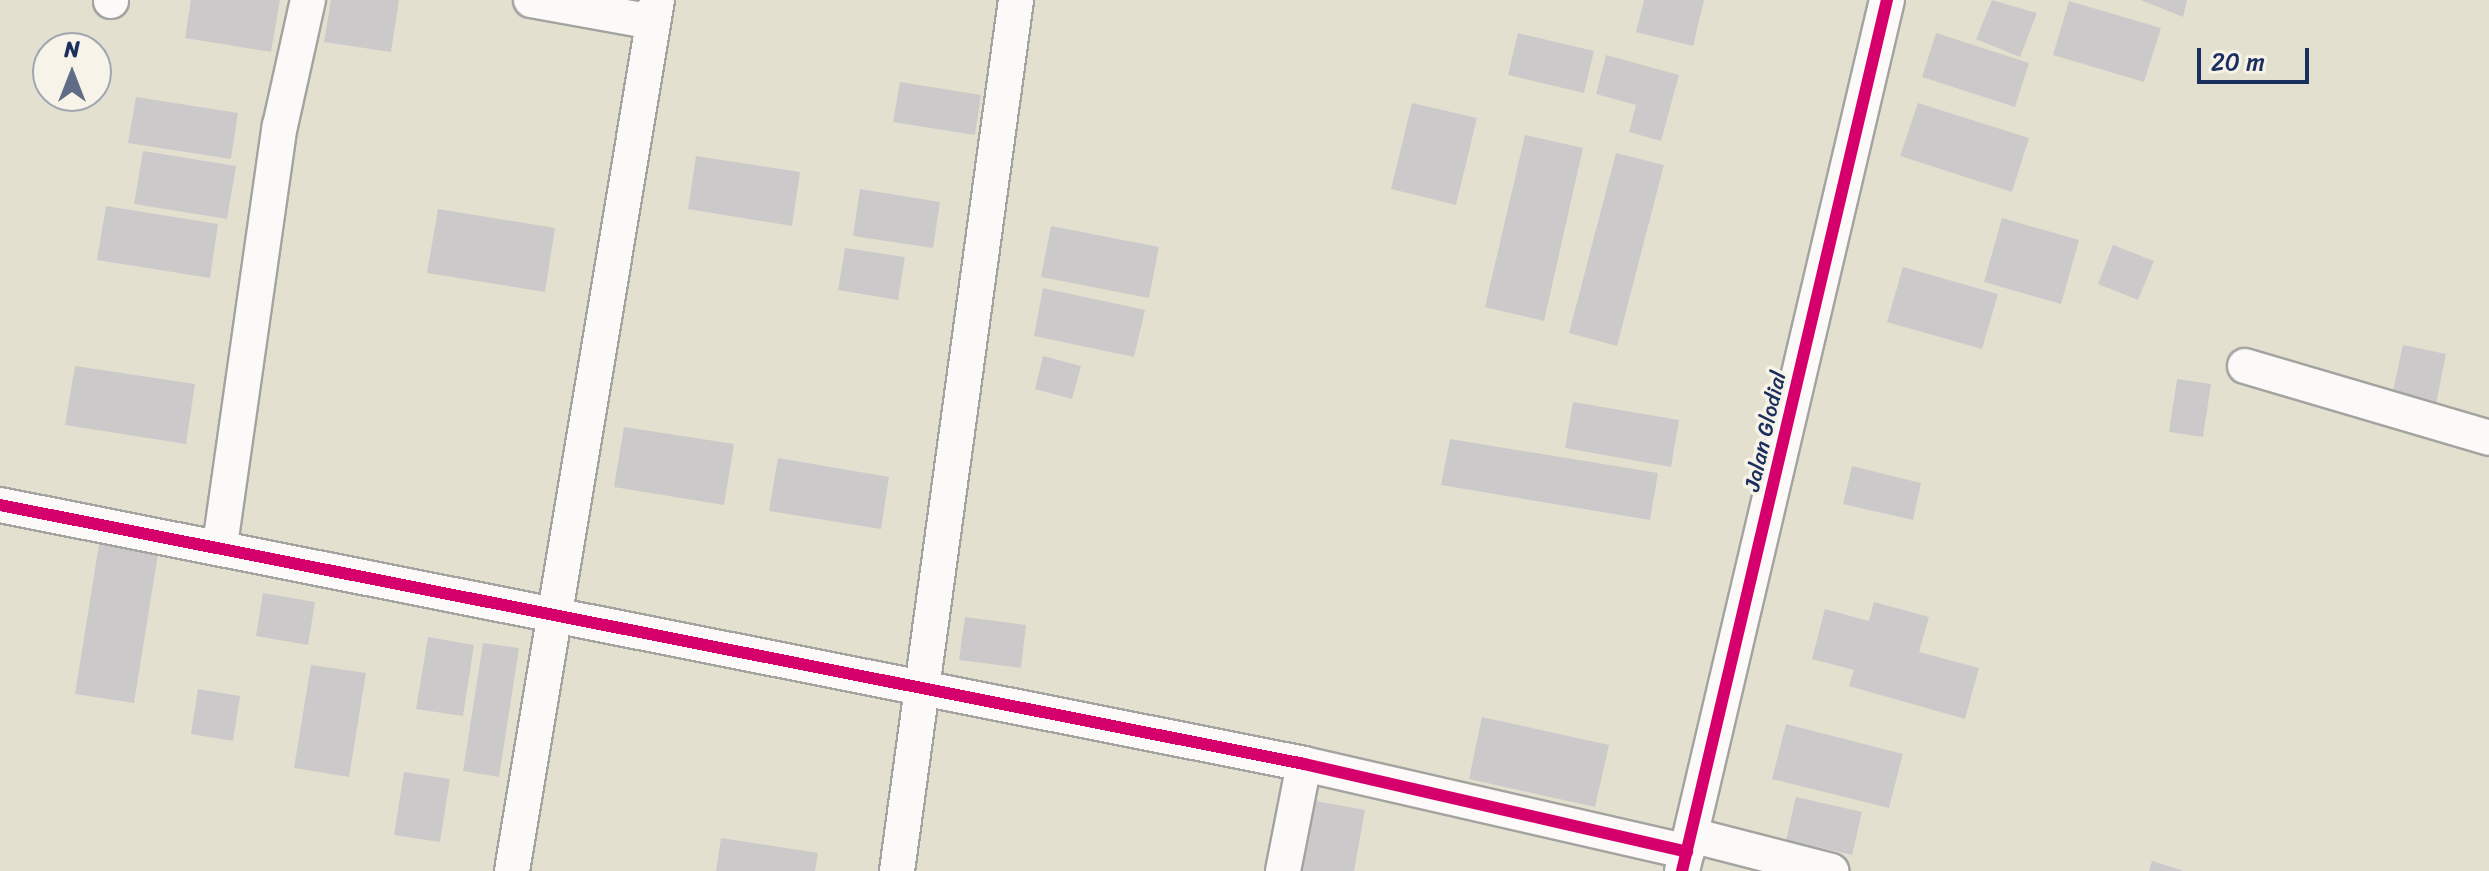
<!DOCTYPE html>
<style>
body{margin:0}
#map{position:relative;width:2489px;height:871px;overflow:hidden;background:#e4e0d0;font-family:Sriracha,sans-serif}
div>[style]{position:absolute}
.building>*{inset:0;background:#ccc9ca}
.roads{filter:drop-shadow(2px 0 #a3a4a0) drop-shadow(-2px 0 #a3a4a0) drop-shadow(0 2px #a3a4a0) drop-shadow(0 -2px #a3a4a0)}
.minor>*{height:34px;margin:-17px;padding:0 17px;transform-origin:17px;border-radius:17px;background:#fbfaf8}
.cycleway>*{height:12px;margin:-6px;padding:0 6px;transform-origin:6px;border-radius:6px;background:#d6006c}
span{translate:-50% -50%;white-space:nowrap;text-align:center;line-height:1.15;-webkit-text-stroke:7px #f7f3e8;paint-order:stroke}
.street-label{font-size:22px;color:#1b2f5e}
.north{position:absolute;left:32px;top:32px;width:80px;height:80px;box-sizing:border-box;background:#f7f3e8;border:2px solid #9fa5b1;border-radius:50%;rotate:0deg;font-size:22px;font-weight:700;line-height:32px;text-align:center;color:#1b2f5e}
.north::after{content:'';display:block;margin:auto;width:28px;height:36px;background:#616d86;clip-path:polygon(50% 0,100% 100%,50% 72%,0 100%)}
.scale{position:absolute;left:2197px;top:48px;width:112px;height:36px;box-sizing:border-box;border:4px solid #1b2f5e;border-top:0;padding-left:10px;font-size:24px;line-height:28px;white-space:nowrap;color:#1b2f5e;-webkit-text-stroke:6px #f7f3e8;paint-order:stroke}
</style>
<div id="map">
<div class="building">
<i style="clip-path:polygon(191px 0,280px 0,271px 52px,185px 38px)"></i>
<i style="clip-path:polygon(331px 0,399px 0,391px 52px,324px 42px)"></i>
<i style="clip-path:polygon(1644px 0,1704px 0,1693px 46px,1636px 32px)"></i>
<i style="clip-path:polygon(1992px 0,2037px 13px,2020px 57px,1976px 39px)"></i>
<i style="clip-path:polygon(2141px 0,2187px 0,2183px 17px)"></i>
<i style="clip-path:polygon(2069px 1px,2161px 28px,2144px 82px,2053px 55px)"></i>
<i style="clip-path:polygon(1518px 33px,1594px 51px,1584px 93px,1508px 75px)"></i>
<i style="clip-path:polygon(1936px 33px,2029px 63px,2015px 107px,1922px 77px)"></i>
<i style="clip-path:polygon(1606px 55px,1679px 75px,1661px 141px,1629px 132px,1636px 105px,1596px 94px)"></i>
<i style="clip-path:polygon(900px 82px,981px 95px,975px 135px,893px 122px)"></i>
<i style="clip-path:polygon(136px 97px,238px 113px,231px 159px,128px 143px)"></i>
<i style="clip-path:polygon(1412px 103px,1477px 118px,1456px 205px,1391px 189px)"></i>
<i style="clip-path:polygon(1918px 103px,2029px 138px,2012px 192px,1900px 156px)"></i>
<i style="clip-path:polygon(1525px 135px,1583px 148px,1544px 321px,1485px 307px)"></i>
<i style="clip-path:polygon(143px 151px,236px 166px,227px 219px,134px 204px)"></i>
<i style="clip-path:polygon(1616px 153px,1664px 165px,1617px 346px,1569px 333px)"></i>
<i style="clip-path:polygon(696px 156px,800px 172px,792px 226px,688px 209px)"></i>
<i style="clip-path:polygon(860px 189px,940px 202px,933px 248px,853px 236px)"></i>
<i style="clip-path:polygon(106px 206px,218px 224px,210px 278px,97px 260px)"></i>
<i style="clip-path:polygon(438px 209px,555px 228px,545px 292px,427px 273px)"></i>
<i style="clip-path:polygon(2002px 218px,2079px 240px,2061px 304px,1984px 282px)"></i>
<i style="clip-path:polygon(1051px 226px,1159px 247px,1149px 298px,1041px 277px)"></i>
<i style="clip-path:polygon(2113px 245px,2154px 261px,2138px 300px,2098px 284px)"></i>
<i style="clip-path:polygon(845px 248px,905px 257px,898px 300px,838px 290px)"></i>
<i style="clip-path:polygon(1903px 267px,1998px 294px,1982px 349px,1887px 322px)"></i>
<i style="clip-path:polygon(1043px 288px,1145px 310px,1134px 357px,1034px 336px)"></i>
<i style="clip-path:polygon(2403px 345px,2446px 354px,2436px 404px,2392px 395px)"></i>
<i style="clip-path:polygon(1043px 356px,1081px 366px,1072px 399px,1035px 389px)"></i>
<i style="clip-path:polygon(75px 366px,195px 384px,186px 444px,65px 425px)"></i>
<i style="clip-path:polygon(2177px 379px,2211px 384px,2203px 437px,2169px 432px)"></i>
<i style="clip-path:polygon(1573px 402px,1679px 420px,1671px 467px,1565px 448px)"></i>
<i style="clip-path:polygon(624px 427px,734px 444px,724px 505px,614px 487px)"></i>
<i style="clip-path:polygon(1450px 439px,1658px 473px,1650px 520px,1441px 485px)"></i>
<i style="clip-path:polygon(778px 458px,889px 477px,881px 529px,769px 511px)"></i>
<i style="clip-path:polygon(1852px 466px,1921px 483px,1913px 520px,1843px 504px)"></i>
<i style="clip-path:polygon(100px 538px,159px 548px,134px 703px,75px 694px)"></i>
<i style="clip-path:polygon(263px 593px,315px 602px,308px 645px,256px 636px)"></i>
<i style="clip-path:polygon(1874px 602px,1929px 617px,1919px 652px,1979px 668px,1965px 719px,1849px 686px,1854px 670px,1812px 659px,1825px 609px,1869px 621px)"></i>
<i style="clip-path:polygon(965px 617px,1026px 625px,1021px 668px,959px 660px)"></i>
<i style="clip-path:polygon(428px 637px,474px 645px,463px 716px,416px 709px)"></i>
<i style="clip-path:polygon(483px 643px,519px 648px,499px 777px,463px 771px)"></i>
<i style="clip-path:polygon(311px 665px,366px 673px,349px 777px,294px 768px)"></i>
<i style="clip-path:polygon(198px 689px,240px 696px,233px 741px,191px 734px)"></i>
<i style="clip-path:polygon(1482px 717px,1609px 745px,1595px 807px,1469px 779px)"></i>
<i style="clip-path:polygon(1786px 724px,1903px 754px,1889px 808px,1772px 779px)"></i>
<i style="clip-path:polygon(404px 772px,450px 779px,440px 842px,394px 835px)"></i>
<i style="clip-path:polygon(1796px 797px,1862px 812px,1852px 855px,1786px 840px)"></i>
<i style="clip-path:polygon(1310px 800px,1365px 810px,1354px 871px,1297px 871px)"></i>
<i style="clip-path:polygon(721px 838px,818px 853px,815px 871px,716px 871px)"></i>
<i style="clip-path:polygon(2152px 861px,2181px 870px,2181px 871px,2149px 871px)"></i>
</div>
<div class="roads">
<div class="minor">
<i style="left:531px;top:0;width:124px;rotate:10.2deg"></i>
<i style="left:111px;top:1px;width:1px;rotate:-90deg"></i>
<i style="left:2245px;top:366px;width:254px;rotate:16.4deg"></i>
<i style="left:0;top:505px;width:1329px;rotate:11.23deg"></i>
<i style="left:1304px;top:764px;width:393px;rotate:12.9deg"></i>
<i style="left:220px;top:545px;width:423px;rotate:-81.9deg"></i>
<i style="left:280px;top:126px;width:129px;rotate:-77.5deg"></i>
<i style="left:1691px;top:835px;width:145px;rotate:14.4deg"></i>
<i style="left:512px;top:871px;width:883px;rotate:-80.55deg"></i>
<i style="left:897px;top:871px;width:879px;rotate:-82.22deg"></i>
<i style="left:1283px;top:871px;width:109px;rotate:-78.9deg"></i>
<i style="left:1682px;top:871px;width:895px;rotate:-76.76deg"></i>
</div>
</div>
<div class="cycleway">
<i style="left:0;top:505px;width:1329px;rotate:11.23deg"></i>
<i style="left:1304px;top:764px;width:393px;rotate:12.9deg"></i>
<i style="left:1682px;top:871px;width:895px;rotate:-76.76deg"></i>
</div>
<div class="street-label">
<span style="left:1765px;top:431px;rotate:-77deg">Jalan Glodial</span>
</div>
<div class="north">N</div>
<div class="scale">20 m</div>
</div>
